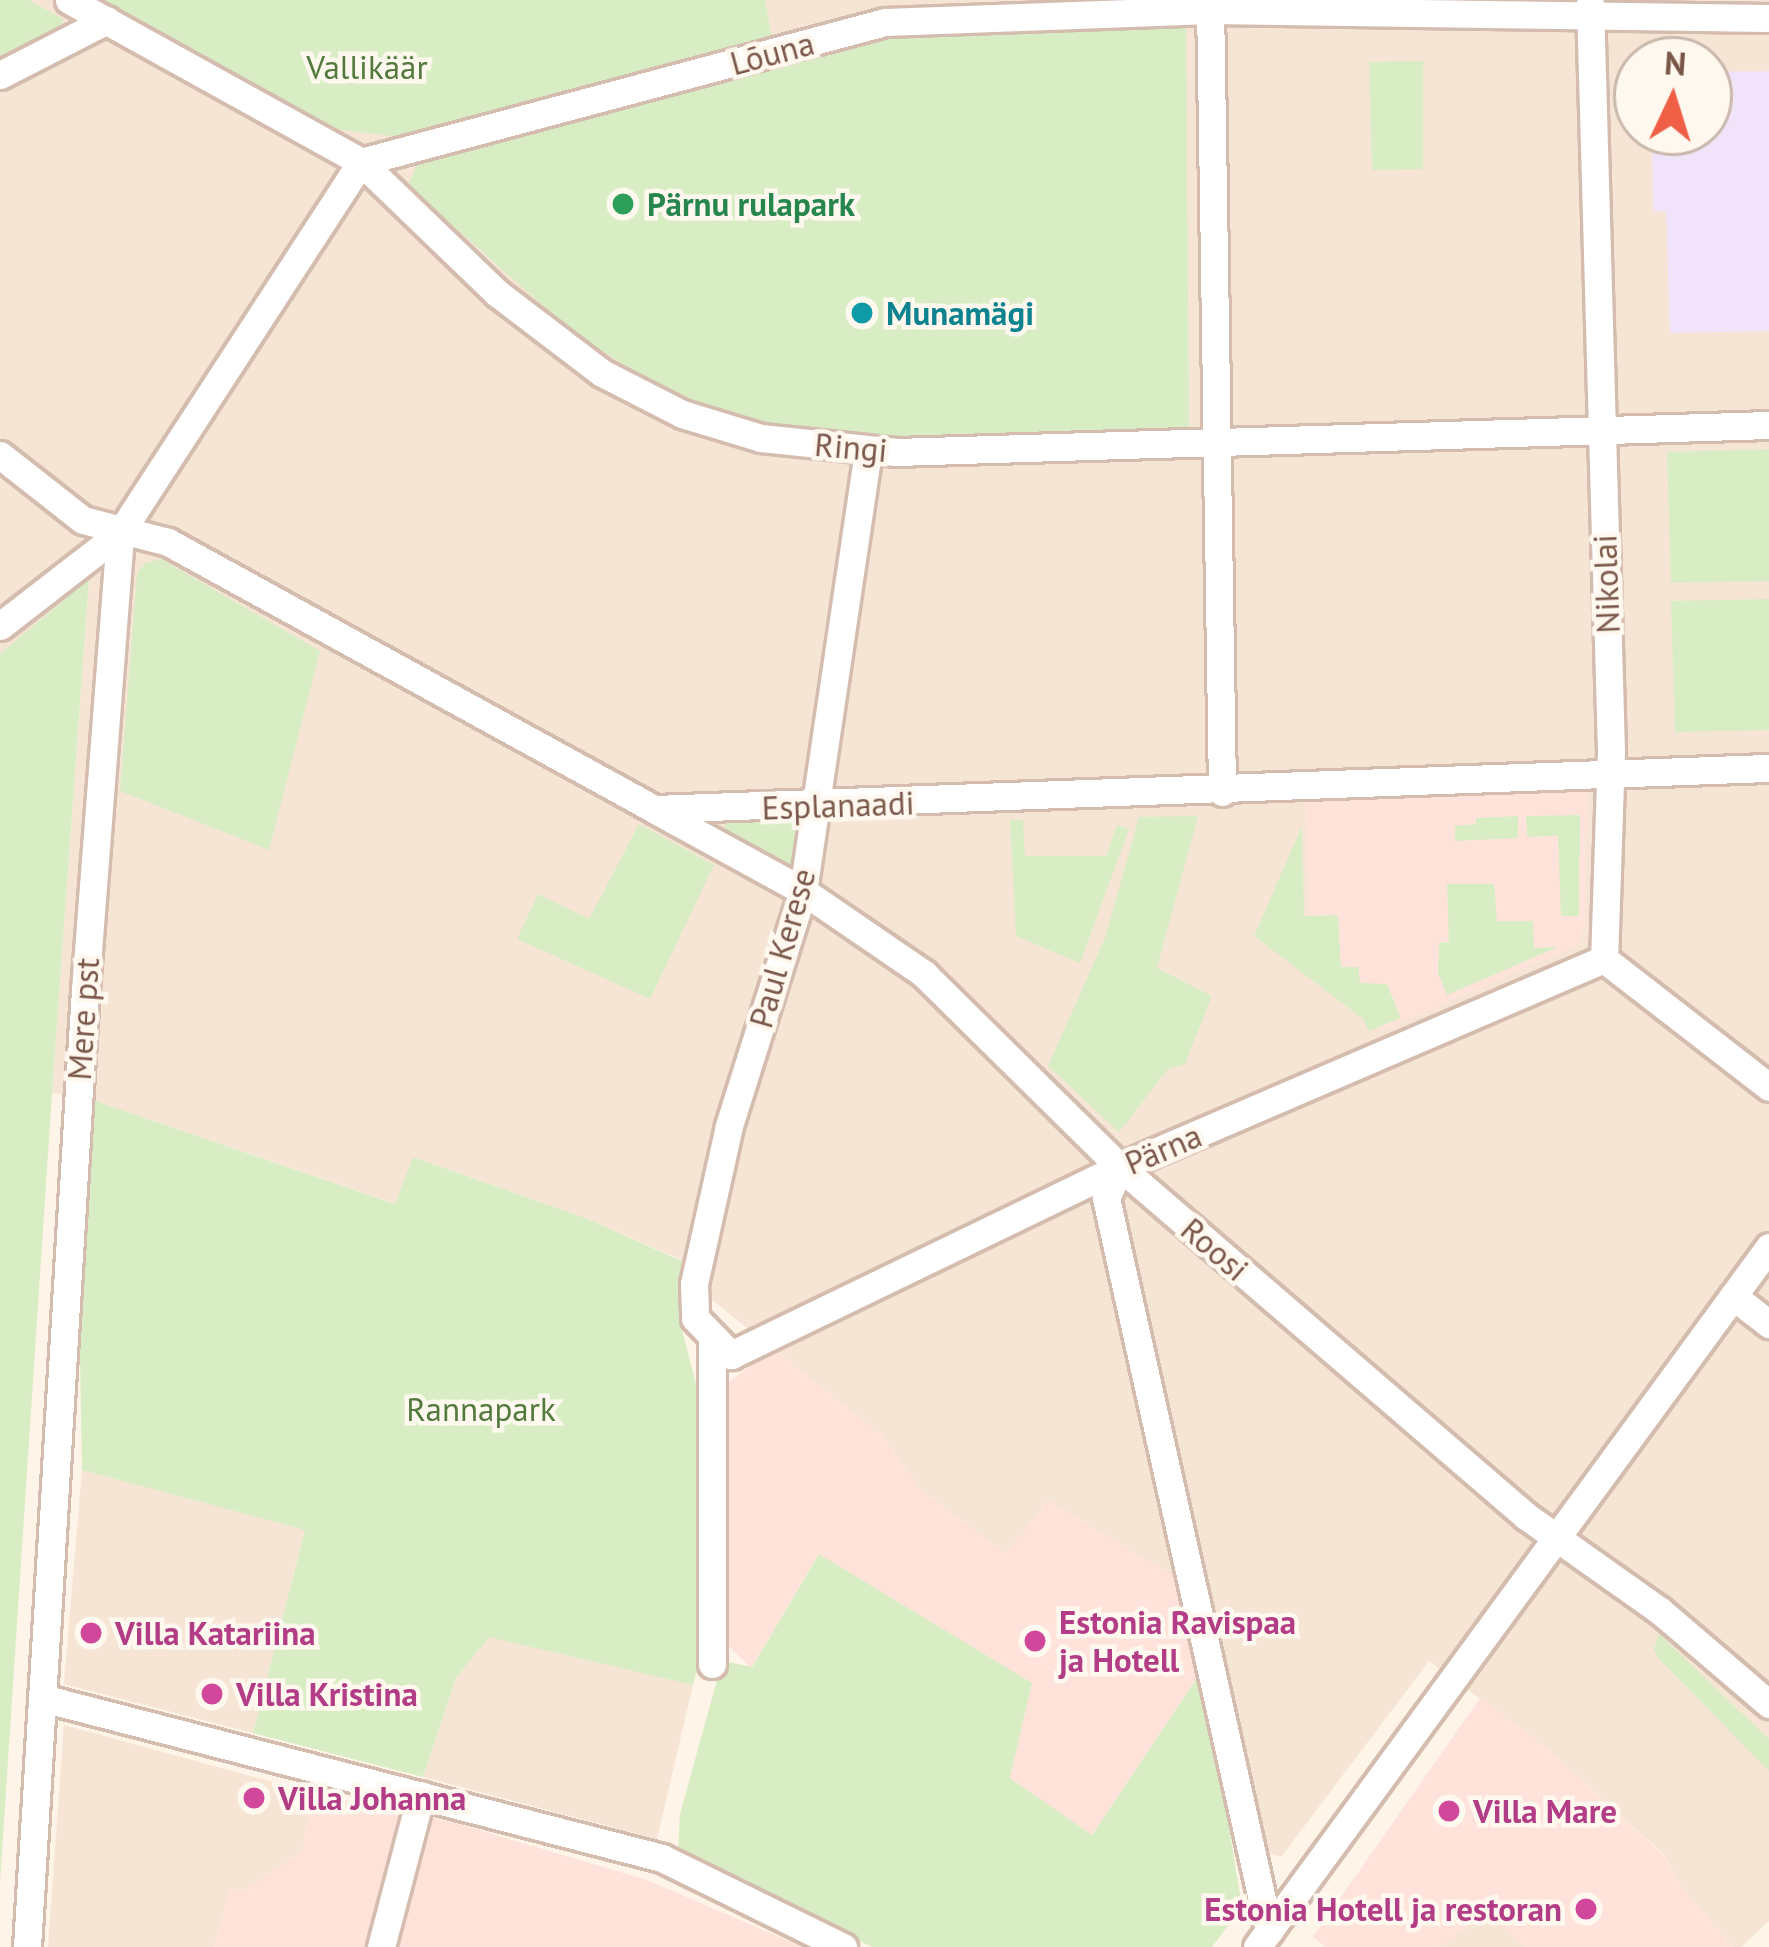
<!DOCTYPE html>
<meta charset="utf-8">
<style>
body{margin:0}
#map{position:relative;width:1769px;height:1947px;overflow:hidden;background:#fef4e7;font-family:"PT Sans",sans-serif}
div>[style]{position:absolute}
.residential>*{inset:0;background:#f6e5d5}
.commercial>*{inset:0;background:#ffe3db}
.education>*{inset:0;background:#f1e4fa}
.green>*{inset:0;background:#d8edc4}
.roads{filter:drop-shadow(3px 0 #d4bcae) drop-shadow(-3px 0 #d4bcae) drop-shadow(0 3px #d4bcae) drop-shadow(0 -3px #d4bcae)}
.minor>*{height:27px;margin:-13.5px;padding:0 13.5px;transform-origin:13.5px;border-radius:13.5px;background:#fff}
.dots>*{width:33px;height:33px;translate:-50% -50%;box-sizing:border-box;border:6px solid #fff8ef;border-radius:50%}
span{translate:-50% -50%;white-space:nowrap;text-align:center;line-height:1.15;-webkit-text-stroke:9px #fff8ef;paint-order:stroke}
.street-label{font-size:33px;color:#7a5749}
.park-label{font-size:33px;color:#537a3d}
.leisure-label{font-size:33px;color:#27864d;font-weight:700}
.left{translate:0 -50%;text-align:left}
.culture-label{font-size:33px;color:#0d838f;font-weight:700}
.hotel-label{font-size:33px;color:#b23c85;font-weight:700}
.right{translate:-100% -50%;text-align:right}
.north{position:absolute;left:1613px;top:36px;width:120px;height:120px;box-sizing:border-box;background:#fff8ef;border:3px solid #cab8ad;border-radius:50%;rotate:4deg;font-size:33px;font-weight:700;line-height:48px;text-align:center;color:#7a5749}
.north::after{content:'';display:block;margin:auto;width:42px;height:54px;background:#ef5f45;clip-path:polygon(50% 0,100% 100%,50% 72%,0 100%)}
</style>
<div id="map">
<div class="residential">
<i style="clip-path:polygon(evenodd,0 0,1769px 0,1769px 1921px,1741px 1947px,1733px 1947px,1681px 1887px,1665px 1856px,1547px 1748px,1429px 1661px,1281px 1857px,1265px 1851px,1206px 1597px,1007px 1555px,922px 1491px,882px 1436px,712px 1300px,684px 1261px,588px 1219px,414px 1157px,396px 1204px,84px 1097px,52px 1093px,89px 580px,0 654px,0 0,1637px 60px,1709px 60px,1709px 132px,1637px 132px,1637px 60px)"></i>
<i style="clip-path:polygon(82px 1470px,305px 1529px,253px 1733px,64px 1684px)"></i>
<i style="clip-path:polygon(489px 1636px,693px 1685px,657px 1839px,423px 1777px,456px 1678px)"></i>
<i style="clip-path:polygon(64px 1725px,313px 1793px,302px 1852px,245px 1892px,230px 1889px,214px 1947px,48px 1947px)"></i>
<i style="clip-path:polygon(1487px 1913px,1526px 1947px,1438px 1947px)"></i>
</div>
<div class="commercial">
<i style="clip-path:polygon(1586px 779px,1585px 926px,1575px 946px,1383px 1030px,1310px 972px,1305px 790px)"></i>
<i style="clip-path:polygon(773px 1349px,882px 1436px,922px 1491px,1006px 1554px,1048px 1500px,1184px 1583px,1203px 1669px,1092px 1836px,1010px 1778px,818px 1555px,751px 1668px,702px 1619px,701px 1403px)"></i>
<i style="clip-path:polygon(1480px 1698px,1547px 1748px,1665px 1857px,1681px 1887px,1733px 1947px,1526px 1947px,1487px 1914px,1438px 1947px,1326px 1947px,1313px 1937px)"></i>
<i style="clip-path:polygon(313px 1793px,455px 1823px,647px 1880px,803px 1947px,214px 1947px,230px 1889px,245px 1891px,302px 1851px)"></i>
</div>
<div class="education">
<i style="clip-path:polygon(1769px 71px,1769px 331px,1670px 333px,1666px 212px,1653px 211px,1652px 135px,1709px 132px,1709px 72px)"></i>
</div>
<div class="green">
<i style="clip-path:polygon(0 0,29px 0,63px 19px,63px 29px,0 62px)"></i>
<i style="clip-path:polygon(97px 0,765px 0,772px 39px,428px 133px,392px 136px,335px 129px)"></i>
<i style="clip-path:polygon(1186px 27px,1189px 428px,878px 438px,787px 433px,728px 417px,666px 391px,575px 334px,408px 186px,419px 159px,881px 35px)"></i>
<i style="clip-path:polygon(1423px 61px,1423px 169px,1372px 170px,1369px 62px)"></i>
<i style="clip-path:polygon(1769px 449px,1769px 581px,1671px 583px,1667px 452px)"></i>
<i style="clip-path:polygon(161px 559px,320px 651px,269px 850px,120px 791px,137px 574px,145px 563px)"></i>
<i style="clip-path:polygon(89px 579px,52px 1093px,0 1882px,0 654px)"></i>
<i style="clip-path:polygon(1769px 599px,1769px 730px,1675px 732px,1671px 601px)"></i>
<i style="clip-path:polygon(1580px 815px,1579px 916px,1561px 916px,1558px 836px,1527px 837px,1526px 816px)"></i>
<i style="clip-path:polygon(1198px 816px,1157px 968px,1212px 996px,1185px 1064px,1168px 1069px,1119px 1132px,1048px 1066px,1105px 938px,1139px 817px)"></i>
<i style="clip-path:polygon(1518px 816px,1518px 838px,1455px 841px,1455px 826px,1476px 824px,1476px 818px)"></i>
<i style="clip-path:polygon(789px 817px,798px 833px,791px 866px,722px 832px,727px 821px)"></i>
<i style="clip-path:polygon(1010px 820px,1023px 820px,1025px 856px,1106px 856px,1117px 825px,1129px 829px,1080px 963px,1016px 936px)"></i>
<i style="clip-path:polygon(639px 824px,714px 865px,650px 999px,517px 939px,538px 894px,589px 919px)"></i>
<i style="clip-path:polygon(1302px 826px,1304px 916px,1338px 915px,1341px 967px,1358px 967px,1360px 983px,1387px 984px,1401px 1018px,1369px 1031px,1362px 1018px,1254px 936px)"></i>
<i style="clip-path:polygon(1447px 884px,1494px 884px,1497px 921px,1533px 921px,1534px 948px,1558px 947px,1447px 995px,1438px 973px,1439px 943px,1449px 942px)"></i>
<i style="clip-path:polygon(84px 1097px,395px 1204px,413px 1157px,588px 1219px,684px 1262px,680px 1322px,701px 1403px,703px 1648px,693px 1685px,489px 1637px,456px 1678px,423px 1777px,253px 1733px,305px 1530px,82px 1470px,77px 1198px)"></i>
<i style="clip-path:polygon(819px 1554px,1032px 1683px,1010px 1778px,1092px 1835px,1203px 1669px,1242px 1907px,1212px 1947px,872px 1947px,678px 1851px,680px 1814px,719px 1673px,728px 1662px,752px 1667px)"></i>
<i style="clip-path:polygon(1659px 1634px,1769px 1739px,1769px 1771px,1658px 1658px,1654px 1649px)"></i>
</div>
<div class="roads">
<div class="minor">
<i style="left:69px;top:0;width:334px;rotate:29deg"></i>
<i style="left:361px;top:162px;width:189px;rotate:43.9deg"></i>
<i style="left:497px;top:293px;width:132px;rotate:37.3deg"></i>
<i style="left:602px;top:373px;width:90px;rotate:27.1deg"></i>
<i style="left:682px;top:414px;width:83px;rotate:16.9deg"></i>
<i style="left:761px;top:438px;width:136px;rotate:5.9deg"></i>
<i style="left:896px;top:452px;width:873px;rotate:-1.77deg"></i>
<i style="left:1210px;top:0;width:792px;rotate:89.13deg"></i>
<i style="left:1590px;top:4px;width:747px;rotate:88.39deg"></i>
<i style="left:1611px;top:751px;width:208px;rotate:91.9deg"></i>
<i style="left:0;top:75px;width:120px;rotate:-27.2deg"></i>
<i style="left:868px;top:451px;width:445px;rotate:98.4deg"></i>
<i style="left:803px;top:891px;width:246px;rotate:107.5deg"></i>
<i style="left:729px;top:1126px;width:162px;rotate:102.5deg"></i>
<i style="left:694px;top:1284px;width:34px;rotate:88deg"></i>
<i style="left:695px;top:1318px;width:52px;rotate:45.8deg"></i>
<i style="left:731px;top:1355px;width:432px;rotate:-25.8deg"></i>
<i style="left:1120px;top:1167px;width:527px;rotate:-23.26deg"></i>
<i style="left:0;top:455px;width:105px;rotate:38.1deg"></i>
<i style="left:83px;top:520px;width:88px;rotate:14.5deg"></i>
<i style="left:168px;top:542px;width:555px;rotate:28.78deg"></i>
<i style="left:654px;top:809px;width:1116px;rotate:-2.11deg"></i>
<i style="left:0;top:626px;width:152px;rotate:-37.8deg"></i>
<i style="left:657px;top:811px;width:166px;rotate:28.7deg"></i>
<i style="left:803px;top:891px;width:147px;rotate:34.4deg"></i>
<i style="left:924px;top:974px;width:275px;rotate:44.6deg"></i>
<i style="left:1120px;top:1167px;width:535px;rotate:40.68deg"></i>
<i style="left:1526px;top:1516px;width:163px;rotate:35.3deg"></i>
<i style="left:1659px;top:1610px;width:145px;rotate:40.5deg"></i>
<i style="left:1604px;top:959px;width:209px;rotate:37.8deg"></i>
<i style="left:1120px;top:1167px;width:34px;rotate:114deg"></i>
<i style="left:1106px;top:1198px;width:751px;rotate:77.46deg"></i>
<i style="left:1733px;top:1296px;width:46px;rotate:37.9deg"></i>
<i style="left:712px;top:1339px;width:325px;rotate:90deg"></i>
<i style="left:42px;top:1698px;width:640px;rotate:14.47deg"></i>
<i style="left:662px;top:1858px;width:202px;rotate:26.2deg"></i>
<i style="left:27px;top:1947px;width:959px;rotate:-86.53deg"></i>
<i style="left:85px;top:990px;width:458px;rotate:-85.6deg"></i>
<i style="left:120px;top:533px;width:442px;rotate:-57deg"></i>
<i style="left:361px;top:162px;width:542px;rotate:-14.96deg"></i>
<i style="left:885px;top:22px;width:326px;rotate:-2.1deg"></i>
<i style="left:1211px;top:10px;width:558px;rotate:0.82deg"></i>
<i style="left:381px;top:1947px;width:157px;rotate:-75.3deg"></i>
<i style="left:1257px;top:1947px;width:867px;rotate:-53.82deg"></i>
</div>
</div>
<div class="dots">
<i style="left:623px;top:204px;background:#2e9e5b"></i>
<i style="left:862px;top:313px;background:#0f9aa8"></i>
<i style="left:91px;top:1633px;background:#d1479c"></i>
<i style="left:1035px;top:1641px;background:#d1479c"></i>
<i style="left:212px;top:1694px;background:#d1479c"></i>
<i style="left:254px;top:1798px;background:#d1479c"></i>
<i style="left:1449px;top:1811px;background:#d1479c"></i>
<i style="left:1586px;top:1909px;background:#d1479c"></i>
</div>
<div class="street-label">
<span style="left:772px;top:53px;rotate:-15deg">Lõuna</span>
<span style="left:851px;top:447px;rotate:5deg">Ringi</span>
<span style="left:1606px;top:584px;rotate:-92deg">Nikolai</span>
<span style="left:838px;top:805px;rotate:-2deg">Esplanaadi</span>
<span style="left:782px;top:948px;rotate:-74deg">Paul Kerese</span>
<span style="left:83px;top:1019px;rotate:-86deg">Mere pst</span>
<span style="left:1163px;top:1149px;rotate:-23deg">Pärna</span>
<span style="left:1215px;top:1249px;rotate:41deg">Roosi</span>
</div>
<div class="park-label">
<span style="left:367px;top:67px">Vallikäär</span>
<span style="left:481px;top:1409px">Rannapark</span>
</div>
<div class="leisure-label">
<span class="left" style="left:647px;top:204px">Pärnu rulapark</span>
</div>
<div class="culture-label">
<span class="left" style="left:886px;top:313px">Munamägi</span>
</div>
<div class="hotel-label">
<span class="left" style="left:1059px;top:1641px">Estonia Ravispaa<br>ja Hotell</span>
<span class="left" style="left:115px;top:1633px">Villa Katariina</span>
<span class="left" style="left:236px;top:1694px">Villa Kristina</span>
<span class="left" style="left:278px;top:1798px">Villa Johanna</span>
<span class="left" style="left:1473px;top:1811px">Villa Mare</span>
<span class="right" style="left:1562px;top:1909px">Estonia Hotell ja restoran</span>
</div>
<div class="north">N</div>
</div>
